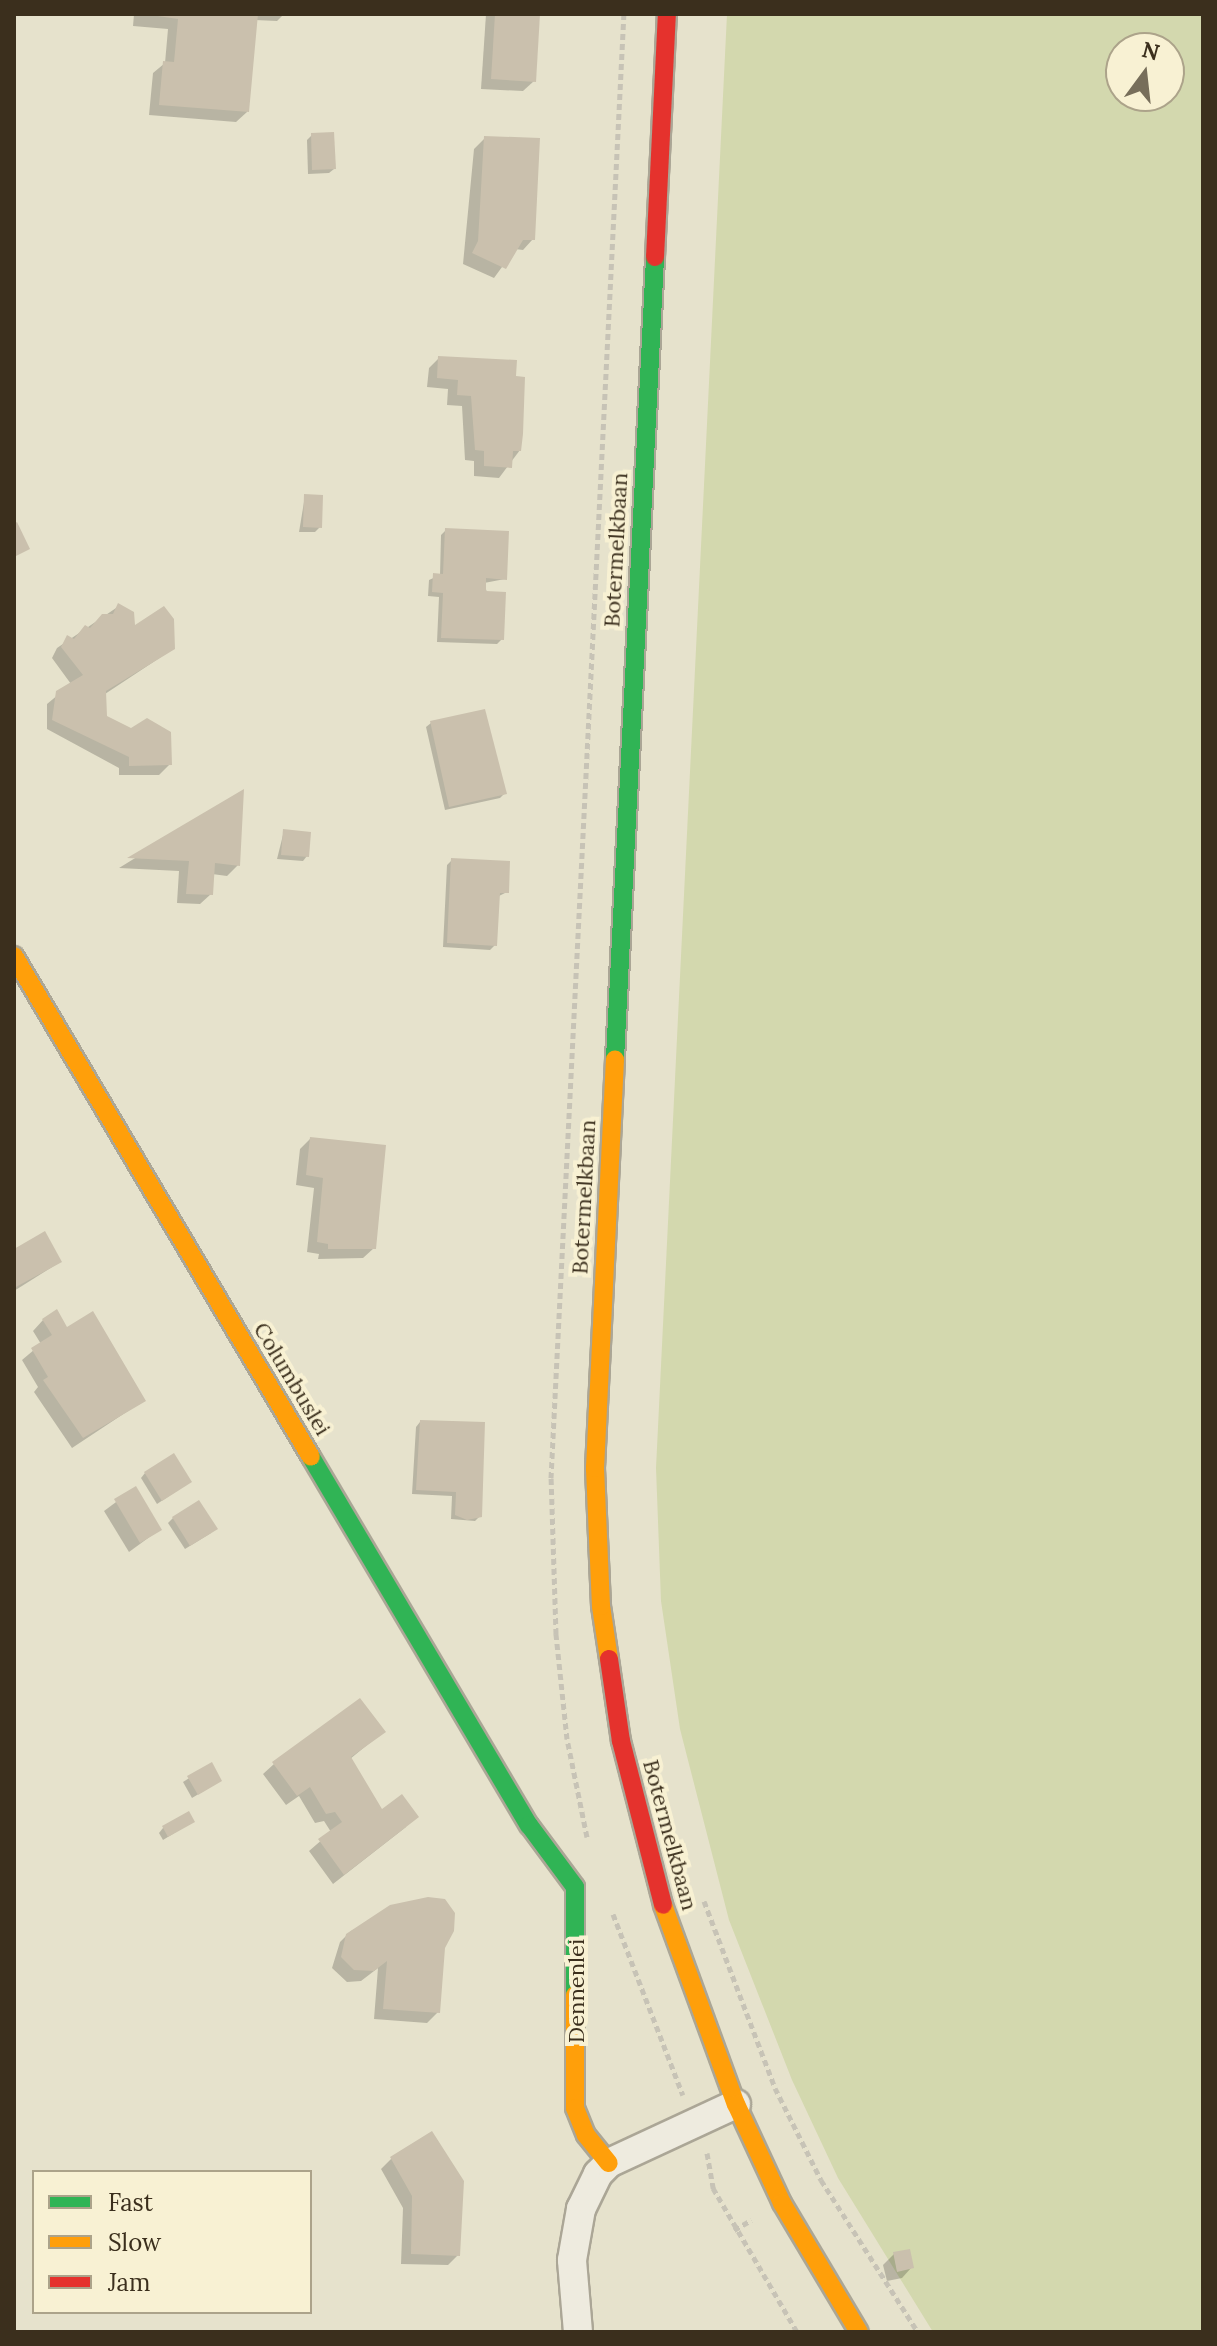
<!DOCTYPE html>
<style>
body{margin:0}
#map{position:relative;width:1217px;height:2346px;overflow:hidden;background:#e6e2cc;font-family:Lora,serif}
div>[style]{position:absolute}
.green>*{inset:0;background:#d3d8ae}
.shadow>*{inset:0;background:#0003}
.building>*{inset:0;background:#cac0ad}
.path>*{height:5px;margin-top:-2.5px;transform-origin:0;background:repeating-linear-gradient(90deg,#c7c3b6 0 6px,transparent 0 10px)}
.roads{filter:drop-shadow(2px 0 #aba696) drop-shadow(-2px 0 #aba696) drop-shadow(0 2px #aba696) drop-shadow(0 -2px #aba696)}
.street>*{height:28px;margin:-14px;padding:0 14px;transform-origin:14px;border-radius:14px;background:#eeebdf}
.fast>*{height:18px;margin:-9px;padding:0 9px;transform-origin:9px;border-radius:9px;background:#30b455}
.slow>*{height:18px;margin:-9px;padding:0 9px;transform-origin:9px;border-radius:9px;background:#ff9f0a}
.jam>*{height:18px;margin:-9px;padding:0 9px;transform-origin:9px;border-radius:9px;background:#e5322d}
span{translate:-50% -50%;white-space:nowrap;text-align:center;line-height:1.15;-webkit-text-stroke:8px #f8f1d3;paint-order:stroke}
.street-label{font-size:22px;color:#3b2f1d}
.frame{position:absolute;inset:0;border:16px solid #3b2f1d;pointer-events:none}
.legend{position:absolute;left:32px;top:2170px;width:280px;height:144px;box-sizing:border-box;background:#f8f1d3;border:2px solid #aca38a;margin:0;padding:10px 14px;list-style:none;font-size:24px;color:#3b2f1d}
.legend li{display:flex;align-items:center;gap:16px;height:40px}
.legend b{width:40px;border:2px solid #aca38a}
.north{position:absolute;left:1105px;top:32px;width:80px;height:80px;box-sizing:border-box;background:#f8f1d3;border:2px solid #aca38a;border-radius:50%;rotate:15deg;font-size:22px;font-weight:700;line-height:32px;text-align:center;color:#3b2f1d}
.north::after{content:'';display:block;margin:auto;width:28px;height:36px;background:#776e5a;clip-path:polygon(50% 0,100% 100%,50% 72%,0 100%)}
</style>
<div id="map">
<div class="green">
<i style="clip-path:polygon(evenodd,727px 14px,1203px 14px,1203px 2332px,933px 2332px,838px 2178px,792px 2080px,729px 1920px,680px 1729px,661px 1601px,656px 1468px,727px 14px,1121px 48px,1169px 48px,1169px 96px,1121px 96px,1121px 48px)"></i>
</div>
<div class="shadow">
<i style="clip-path:polygon(134px 14px,284px 14px,277px 21px,255px 20px,247px 112px,236px 122px,149px 115px,153px 73px,165px 63px,168px 29px,133px 26px)"></i>
<i style="clip-path:polygon(486px 14px,538px 14px,534px 81px,523px 91px,481px 89px)"></i>
<i style="clip-path:polygon(312px 135px,334px 169px,329px 173px,308px 174px,307px 140px)"></i>
<i style="clip-path:polygon(485px 138px,533px 239px,523px 250px,515px 249px,494px 278px,463px 264px,474px 149px)"></i>
<i style="clip-path:polygon(439px 358px,520px 450px,499px 478px,474px 476px,474px 461px,465px 460px,462px 406px,447px 405px,448px 389px,427px 387px,429px 368px)"></i>
<i style="clip-path:polygon(305px 496px,320px 527px,315px 532px,299px 532px)"></i>
<i style="clip-path:polygon(446px 530px,505px 579px,484px 583px,502px 639px,497px 644px,437px 642px,439px 597px,428px 596px,429px 580px,440px 575px,441px 535px)"></i>
<i style="clip-path:polygon(119px 606px,133px 628px,173px 649px,105px 694px,105px 717px,170px 764px,159px 775px,119px 775px,119px 768px,47px 729px,47px 704px,71px 684px,52px 658px,57px 648px)"></i>
<i style="clip-path:polygon(431px 723px,505px 793px,500px 798px,445px 810px,426px 727px)"></i>
<i style="clip-path:polygon(242px 792px,238px 865px,227px 876px,212px 874px,211px 894px,200px 904px,177px 903px,179px 871px,119px 868px)"></i>
<i style="clip-path:polygon(284px 831px,307px 856px,303px 861px,277px 859px)"></i>
<i style="clip-path:polygon(452px 860px,507px 892px,497px 897px,495px 945px,490px 950px,443px 947px,447px 865px)"></i>
<i style="clip-path:polygon(310px 1139px,374px 1248px,363px 1258px,318px 1259px,319px 1254px,307px 1252px,314px 1188px,296px 1185px,300px 1149px)"></i>
<i style="clip-path:polygon(14px 1252px,60px 1262px,14px 1291px)"></i>
<i style="clip-path:polygon(43px 1320px,67px 1329px,143px 1401px,72px 1448px,34px 1392px,38px 1387px,22px 1360px,41px 1344px,33px 1331px)"></i>
<i style="clip-path:polygon(420px 1422px,480px 1516px,475px 1521px,451px 1519px,452px 1496px,412px 1494px,416px 1427px)"></i>
<i style="clip-path:polygon(145px 1473px,190px 1482px,157px 1504px,141px 1478px)"></i>
<i style="clip-path:polygon(135px 1488px,159px 1530px,129px 1552px,104px 1511px)"></i>
<i style="clip-path:polygon(173px 1518px,211px 1533px,185px 1549px,168px 1523px)"></i>
<i style="clip-path:polygon(383px 1732px,350px 1759px,382px 1812px,406px 1827px,333px 1884px,309px 1851px,331px 1832px,324px 1821px,315px 1823px,299px 1796px,286px 1805px,263px 1774px,274px 1764px)"></i>
<i style="clip-path:polygon(211px 1764px,220px 1781px,192px 1798px,183px 1782px)"></i>
<i style="clip-path:polygon(192px 1822px,163px 1840px,159px 1833px,163px 1828px)"></i>
<i style="clip-path:polygon(407px 1902px,443px 1948px,438px 2012px,427px 2023px,374px 2019px,378px 1968px,361px 1981px,347px 1982px,332px 1968px,340px 1942px,351px 1931px)"></i>
<i style="clip-path:polygon(392px 2158px,458px 2255px,448px 2265px,401px 2264px,403px 2208px,381px 2169px)"></i>
<i style="clip-path:polygon(894px 2254px,912px 2267px,902px 2278px,887px 2281px,883px 2265px)"></i>
</div>
<div class="building">
<i style="clip-path:polygon(144px 14px,258px 14px,249px 112px,159px 105px,163px 61px,174px 62px,178px 19px)"></i>
<i style="clip-path:polygon(495px 14px,540px 14px,536px 82px,491px 79px)"></i>
<i style="clip-path:polygon(334px 132px,336px 169px,312px 170px,311px 133px)"></i>
<i style="clip-path:polygon(484px 136px,540px 138px,535px 240px,523px 240px,506px 269px,472px 253px,478px 241px)"></i>
<i style="clip-path:polygon(438px 356px,517px 360px,516px 376px,525px 377px,523px 434px,521px 451px,513px 451px,512px 468px,484px 466px,484px 451px,475px 450px,471px 396px,457px 395px,458px 380px,437px 378px)"></i>
<i style="clip-path:polygon(304px 494px,323px 495px,322px 528px,303px 527px)"></i>
<i style="clip-path:polygon(17px 522px,30px 549px,14px 557px,14px 524px)"></i>
<i style="clip-path:polygon(445px 528px,509px 531px,507px 580px,486px 578px,486px 591px,506px 592px,504px 640px,441px 638px,443px 593px,432px 592px,433px 573px,443px 574px)"></i>
<i style="clip-path:polygon(118px 603px,134px 612px,135px 625px,164px 606px,174px 619px,175px 649px,106px 691px,107px 716px,131px 728px,147px 718px,171px 732px,172px 765px,129px 766px,129px 757px,52px 720px,56px 691px,83px 675px,61px 647px,67px 635px,74px 639px,85px 625px,90px 628px,102px 614px,113px 614px)"></i>
<i style="clip-path:polygon(485px 709px,507px 794px,449px 807px,430px 721px)"></i>
<i style="clip-path:polygon(244px 789px,240px 866px,215px 863px,213px 895px,186px 894px,189px 861px,127px 858px)"></i>
<i style="clip-path:polygon(283px 829px,311px 832px,309px 857px,281px 855px)"></i>
<i style="clip-path:polygon(451px 858px,510px 861px,509px 893px,500px 893px,497px 946px,447px 943px)"></i>
<i style="clip-path:polygon(310px 1137px,386px 1145px,376px 1249px,328px 1249px,328px 1244px,317px 1242px,323px 1178px,306px 1175px)"></i>
<i style="clip-path:polygon(45px 1231px,62px 1262px,14px 1288px,14px 1249px)"></i>
<i style="clip-path:polygon(57px 1309px,67px 1327px,93px 1311px,146px 1401px,83px 1438px,43px 1380px,48px 1377px,31px 1348px,52px 1335px,42px 1319px)"></i>
<i style="clip-path:polygon(420px 1420px,485px 1422px,482px 1517px,467px 1520px,455px 1515px,456px 1492px,416px 1490px)"></i>
<i style="clip-path:polygon(174px 1453px,192px 1482px,162px 1501px,144px 1472px)"></i>
<i style="clip-path:polygon(136px 1486px,162px 1530px,140px 1543px,114px 1499px)"></i>
<i style="clip-path:polygon(199px 1500px,218px 1529px,190px 1546px,172px 1517px)"></i>
<i style="clip-path:polygon(360px 1698px,386px 1732px,351px 1757px,382px 1809px,402px 1794px,419px 1817px,344px 1875px,318px 1839px,342px 1822px,335px 1812px,326px 1814px,310px 1787px,297px 1796px,272px 1762px)"></i>
<i style="clip-path:polygon(212px 1762px,222px 1781px,198px 1795px,187px 1776px)"></i>
<i style="clip-path:polygon(189px 1811px,195px 1822px,168px 1837px,162px 1826px)"></i>
<i style="clip-path:polygon(428px 1897px,445px 1899px,455px 1913px,454px 1931px,445px 1948px,440px 2013px,383px 2009px,387px 1961px,374px 1971px,354px 1970px,341px 1957px,346px 1934px,390px 1905px)"></i>
<i style="clip-path:polygon(432px 2131px,464px 2181px,460px 2256px,411px 2254px,412px 2196px,390px 2157px)"></i>
<i style="clip-path:polygon(910px 2249px,914px 2268px,897px 2272px,893px 2252px)"></i>
</div>
<div class="path">
<i style="left:587px;top:1837px;width:100px;rotate:-101.5deg"></i>
<i style="left:567px;top:1739px;width:106px;rotate:-96deg"></i>
<i style="left:556px;top:1634px;width:156px;rotate:-91.8deg"></i>
<i style="left:551px;top:1478px;width:1466px;rotate:-87.15deg"></i>
<i style="left:704px;top:1901px;width:200px;rotate:69.2deg"></i>
<i style="left:775px;top:2088px;width:103px;rotate:63.4deg"></i>
<i style="left:821px;top:2180px;width:180px;rotate:57.5deg"></i>
<i style="left:613px;top:1914px;width:194px;rotate:68.9deg"></i>
<i style="left:707px;top:2153px;width:36px;rotate:80deg"></i>
<i style="left:713px;top:2188px;width:167px;rotate:59.7deg"></i>
<i style="left:734px;top:2230px;width:20px;rotate:-30deg"></i>
</div>
<div class="roads">
<div class="street">
<i style="left:578px;top:2332px;width:72px;rotate:-94.8deg"></i>
<i style="left:572px;top:2260px;width:52px;rotate:-80deg"></i>
<i style="left:581px;top:2209px;width:39px;rotate:-64deg"></i>
<i style="left:598px;top:2174px;width:16px;rotate:-45deg"></i>
<i style="left:609px;top:2163px;width:140px;rotate:-24.9deg"></i>
</div>
<div class="fast">
<i style="left:615px;top:1059px;width:803px;rotate:-87.14deg"></i>
<i style="left:311px;top:1457px;width:428px;rotate:59.4deg"></i>
<i style="left:529px;top:1825px;width:77px;rotate:53.4deg"></i>
<i style="left:575px;top:1887px;width:108px;rotate:90deg"></i>
</div>
<div class="slow">
<i style="left:14px;top:956px;width:582px;rotate:59.34deg"></i>
<i style="left:609px;top:1659px;width:54px;rotate:-98.6deg"></i>
<i style="left:601px;top:1606px;width:138px;rotate:-92.5deg"></i>
<i style="left:595px;top:1468px;width:409px;rotate:-87.2deg"></i>
<i style="left:663px;top:1905px;width:212px;rotate:69.9deg"></i>
<i style="left:736px;top:2104px;width:109px;rotate:65.1deg"></i>
<i style="left:782px;top:2203px;width:150px;rotate:59.2deg"></i>
<i style="left:575px;top:1995px;width:113px;rotate:90deg"></i>
<i style="left:575px;top:2108px;width:29px;rotate:68deg"></i>
<i style="left:586px;top:2135px;width:36px;rotate:51deg"></i>
</div>
<div class="jam">
<i style="left:655px;top:257px;width:243px;rotate:-87.2deg"></i>
<i style="left:609px;top:1659px;width:83px;rotate:81.7deg"></i>
<i style="left:621px;top:1741px;width:169px;rotate:75.6deg"></i>
</div>
</div>
<div class="street-label">
<span style="left:616px;top:550px;rotate:-87deg">Botermelkbaan</span>
<span style="left:584px;top:1197px;rotate:-87deg">Botermelkbaan</span>
<span style="left:292px;top:1379px;rotate:59deg">Columbuslei</span>
<span style="left:670px;top:1835px;rotate:75deg">Botermelkbaan</span>
<span style="left:577px;top:1991px;rotate:-90deg">Dennenlei</span>
</div>
<div class="frame"></div>
<ul class="legend">
<li><b style="height:10px;background:#30b455"></b>Fast</li>
<li><b style="height:10px;background:#ff9f0a"></b>Slow</li>
<li><b style="height:10px;background:#e5322d"></b>Jam</li>
</ul>
<div class="north">N</div>
</div>
